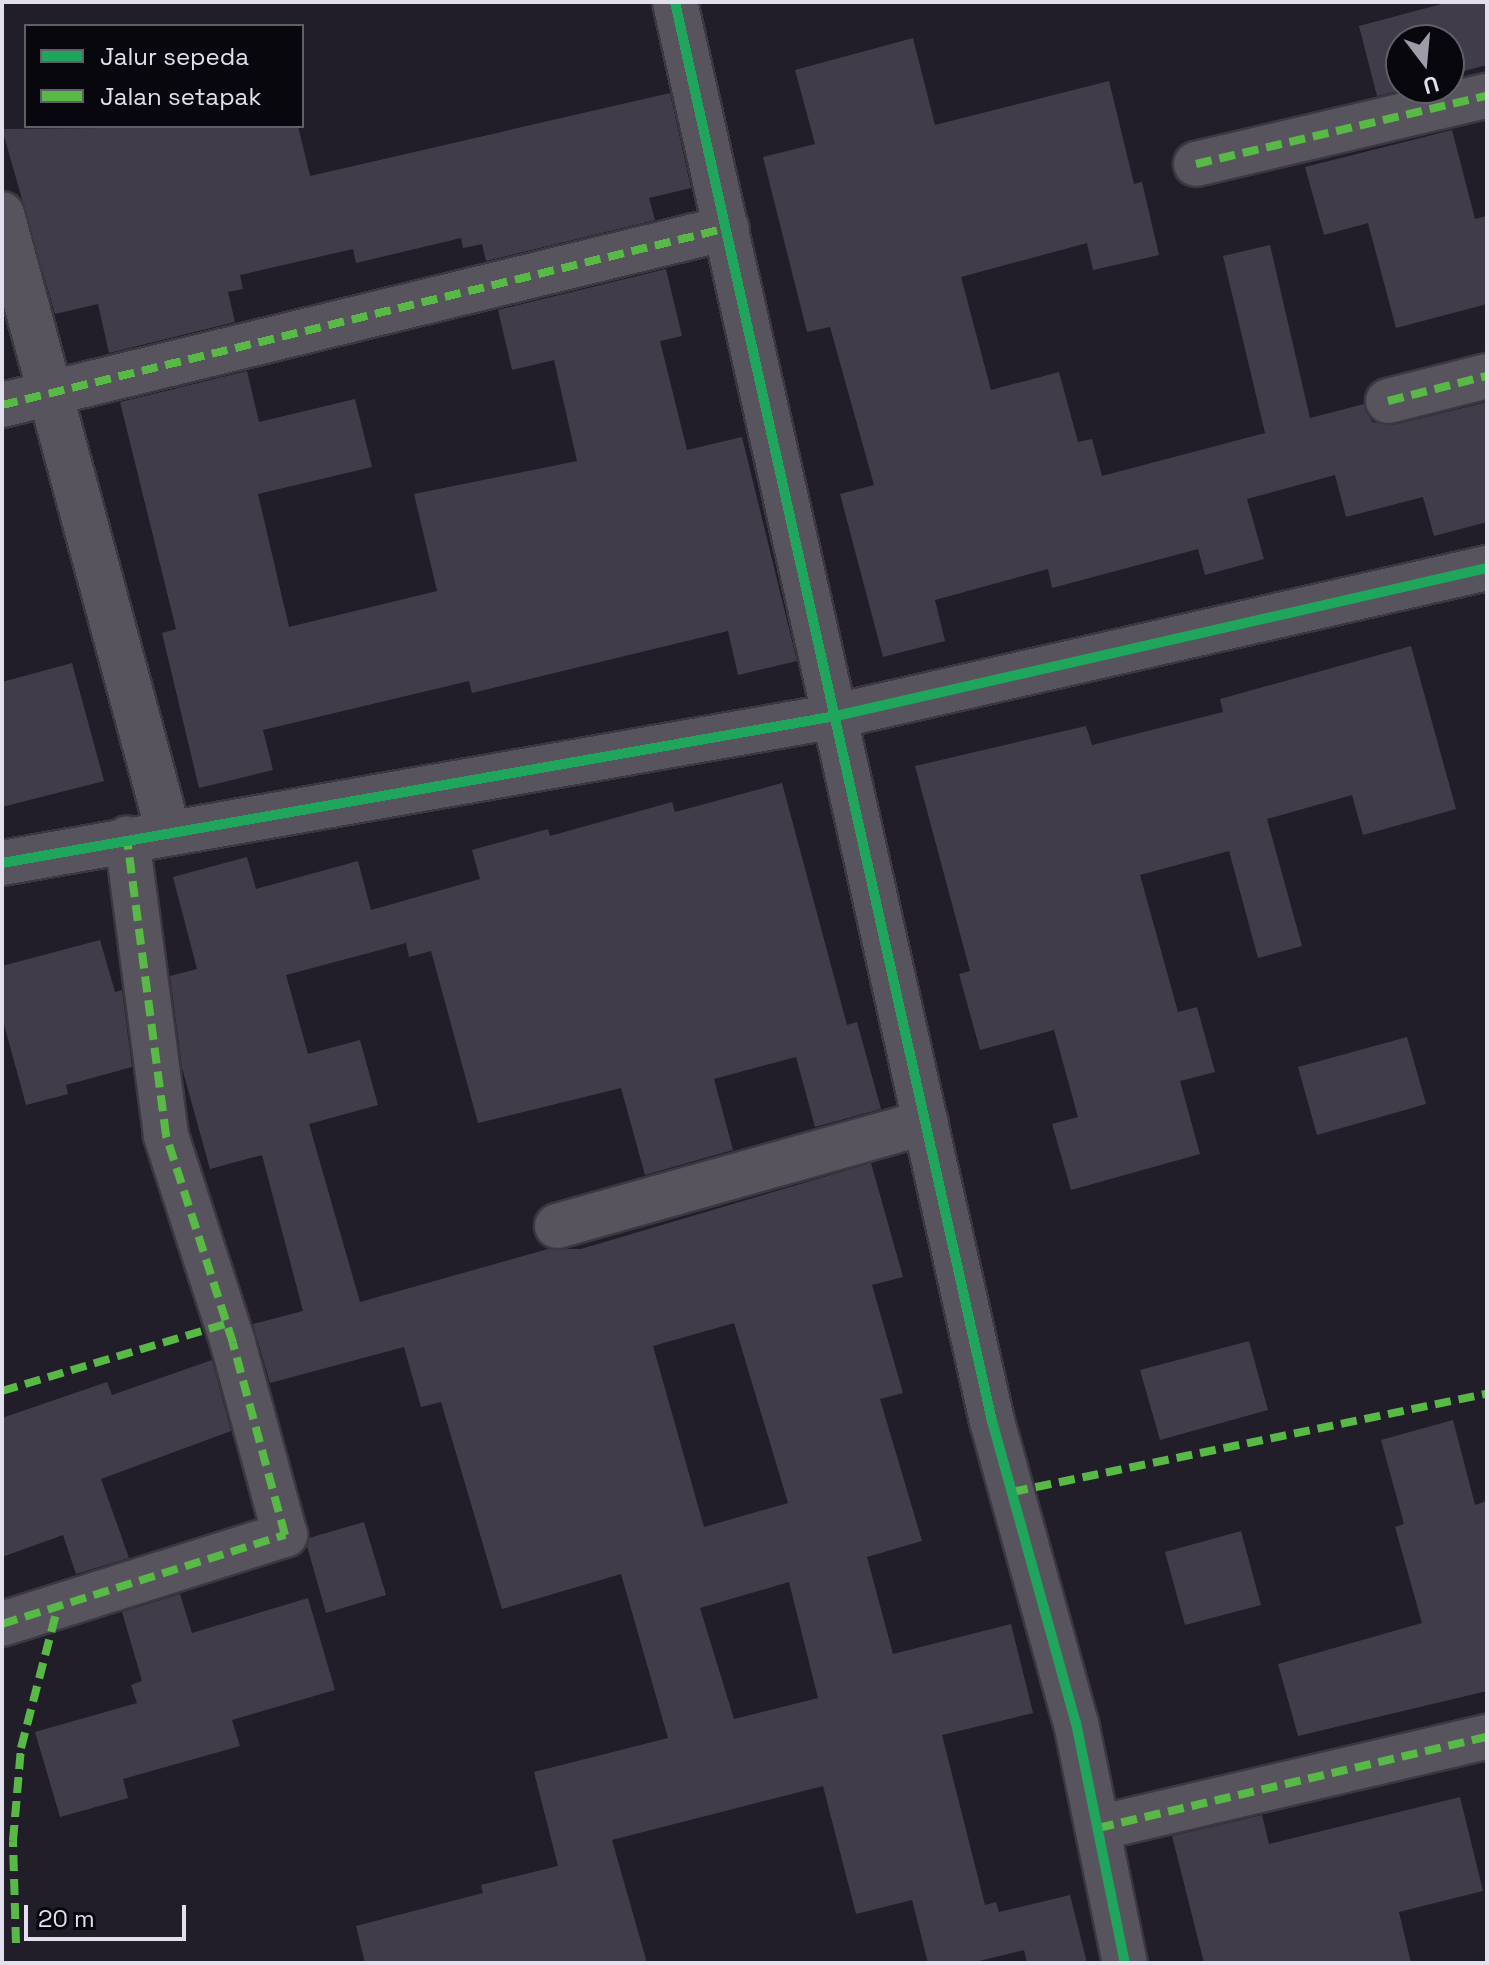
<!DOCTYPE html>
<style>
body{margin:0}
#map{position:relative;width:1489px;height:1965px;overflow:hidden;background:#211e29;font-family:"Space Grotesk",sans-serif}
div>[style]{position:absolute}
.building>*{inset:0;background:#413c4a}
.roads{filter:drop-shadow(2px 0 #3a3841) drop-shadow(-2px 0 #3a3841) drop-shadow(0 2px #3a3841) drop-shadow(0 -2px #3a3841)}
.minor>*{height:44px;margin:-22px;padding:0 22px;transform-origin:22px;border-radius:22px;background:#58545e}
.quiet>*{height:8px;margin-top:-4px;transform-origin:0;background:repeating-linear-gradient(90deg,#58b947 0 16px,transparent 0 24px)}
.cycleway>*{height:10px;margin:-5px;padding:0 5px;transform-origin:5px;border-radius:5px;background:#20a55d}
span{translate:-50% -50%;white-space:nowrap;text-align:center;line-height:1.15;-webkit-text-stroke:7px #09070e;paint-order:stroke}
.frame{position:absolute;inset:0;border:4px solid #e3e0ed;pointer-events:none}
.legend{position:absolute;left:24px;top:24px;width:280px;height:104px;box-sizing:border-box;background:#09070e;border:2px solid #605e67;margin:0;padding:10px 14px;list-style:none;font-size:24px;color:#e3e0ed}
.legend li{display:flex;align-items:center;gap:16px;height:40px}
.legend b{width:40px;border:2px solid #605e67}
.north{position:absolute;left:1385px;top:24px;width:80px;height:80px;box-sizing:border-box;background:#09070e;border:2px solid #605e67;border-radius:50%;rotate:164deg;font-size:22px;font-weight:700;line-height:32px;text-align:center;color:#e3e0ed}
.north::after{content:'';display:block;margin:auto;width:28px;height:36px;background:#9f9ca8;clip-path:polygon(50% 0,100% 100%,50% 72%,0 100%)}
.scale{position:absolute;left:24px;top:1905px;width:162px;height:36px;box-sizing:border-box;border:4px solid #e3e0ed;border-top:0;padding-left:10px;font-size:24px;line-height:28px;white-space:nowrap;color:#e3e0ed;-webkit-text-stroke:6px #09070e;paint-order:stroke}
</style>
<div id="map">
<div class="building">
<i style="clip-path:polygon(1449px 2px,1487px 2px,1487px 65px,1449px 75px,1449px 40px,1401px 40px,1401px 88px,1411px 88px,1377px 96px,1359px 26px)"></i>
<i style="clip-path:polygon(913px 38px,935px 125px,1109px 81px,1134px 184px,1142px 182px,1159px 255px,1093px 270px,1087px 243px,961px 277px,991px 390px,1059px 372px,1078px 442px,1092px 439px,1102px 476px,1265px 433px,1223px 256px,1270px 245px,1310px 418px,1364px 404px,1372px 422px,1393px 425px,1487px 402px,1487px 522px,1434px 536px,1423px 497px,1346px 517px,1335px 475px,1247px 499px,1264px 559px,1205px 575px,1198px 549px,1052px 588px,1048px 569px,935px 600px,945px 641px,883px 657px,840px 494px,874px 485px,830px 327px,807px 332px,763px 157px,815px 144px,795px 70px)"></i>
<i style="clip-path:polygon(670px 93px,691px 188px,649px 198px,655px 220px,486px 261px,482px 244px,463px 248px,461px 238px,356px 263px,353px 249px,240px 275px,243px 289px,228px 292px,235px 322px,109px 353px,98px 304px,55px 314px,2px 129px,298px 126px,310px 176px)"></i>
<i style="clip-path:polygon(1452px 130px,1475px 219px,1487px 216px,1487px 304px,1396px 328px,1368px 223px,1324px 235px,1305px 167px)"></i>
<i style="clip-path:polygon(666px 269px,682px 336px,660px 341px,687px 450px,742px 437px,797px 661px,738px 675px,728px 631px,472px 693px,469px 681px,263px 730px,273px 770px,199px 788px,162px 633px,176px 629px,120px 402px,247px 371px,259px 422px,355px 399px,372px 467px,258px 494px,289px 627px,437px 591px,414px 494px,577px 461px,554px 360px,512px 370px,498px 310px)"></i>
<i style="clip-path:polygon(1411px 646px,1456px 809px,1363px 835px,1352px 795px,1267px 819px,1302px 946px,1258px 958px,1229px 851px,1140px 875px,1178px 1012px,1197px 1007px,1215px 1072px,1180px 1081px,1200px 1154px,1071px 1190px,1052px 1124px,1078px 1117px,1054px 1030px,980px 1050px,959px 974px,970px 971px,915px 766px,1086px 726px,1092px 745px,1223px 712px,1220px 699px)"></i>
<i style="clip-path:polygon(72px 663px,104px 781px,2px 807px,2px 682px)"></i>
<i style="clip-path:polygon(evenodd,782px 783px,847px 1025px,857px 1022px,881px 1109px,815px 1127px,796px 1057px,714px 1079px,733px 1150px,645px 1175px,621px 1088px,478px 1123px,431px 951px,409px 957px,406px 943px,286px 975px,308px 1054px,360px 1040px,378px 1105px,309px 1124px,360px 1302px,548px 1249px,581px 1249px,871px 1163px,903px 1277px,872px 1285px,903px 1393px,880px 1399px,922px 1541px,867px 1557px,893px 1654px,1011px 1624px,1033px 1713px,942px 1735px,985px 1905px,996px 1902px,999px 1912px,1070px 1895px,1087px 1963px,1027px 1963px,1024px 1950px,971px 1963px,928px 1963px,912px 1900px,856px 1914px,823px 1786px,612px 1840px,647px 1963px,365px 1963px,356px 1926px,483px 1893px,481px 1885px,558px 1866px,534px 1772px,668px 1738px,621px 1574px,502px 1609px,441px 1402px,421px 1407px,404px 1347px,270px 1383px,253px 1324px,303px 1311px,262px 1155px,210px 1169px,182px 1068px,170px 976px,197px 969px,173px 877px,247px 857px,256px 889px,358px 861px,371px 910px,480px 879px,472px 850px,548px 829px,550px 836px,672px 802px,675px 812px,782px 783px,734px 1323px,788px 1503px,704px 1527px,653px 1346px,734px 1323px,782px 783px,789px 1582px,818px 1698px,734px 1719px,700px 1608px,789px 1582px)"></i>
<i style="clip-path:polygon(100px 940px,115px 992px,122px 990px,132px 1067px,66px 1085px,68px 1094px,26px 1105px,2px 1017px,2px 966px)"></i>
<i style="clip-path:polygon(1407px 1037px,1426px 1104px,1317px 1135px,1298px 1067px)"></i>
<i style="clip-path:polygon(1249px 1341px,1268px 1410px,1160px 1440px,1140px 1370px)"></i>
<i style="clip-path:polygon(212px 1360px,231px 1431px,101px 1479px,129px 1558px,76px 1574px,63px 1535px,2px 1557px,2px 1418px,107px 1382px,112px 1395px)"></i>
<i style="clip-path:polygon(1453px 1420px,1475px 1505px,1487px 1501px,1487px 1691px,1298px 1736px,1278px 1664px,1422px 1623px,1395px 1527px,1404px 1524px,1381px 1440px)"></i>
<i style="clip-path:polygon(364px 1522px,386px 1595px,326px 1613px,307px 1546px,309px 1538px)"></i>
<i style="clip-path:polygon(1241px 1531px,1261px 1605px,1185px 1625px,1165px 1552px)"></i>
<i style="clip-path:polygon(180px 1594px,192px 1633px,308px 1598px,335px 1690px,232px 1720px,240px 1746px,123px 1779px,128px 1798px,60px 1817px,35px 1732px,137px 1703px,131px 1685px,142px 1681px,122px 1612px)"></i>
<i style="clip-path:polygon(1460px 1797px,1483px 1891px,1399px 1912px,1411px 1963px,1204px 1963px,1172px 1836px,1262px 1815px,1269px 1844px)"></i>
</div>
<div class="roads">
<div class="minor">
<i style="left:675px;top:2px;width:1454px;rotate:77.41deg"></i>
<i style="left:992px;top:1421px;width:313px;rotate:74.5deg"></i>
<i style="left:1076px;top:1723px;width:245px;rotate:78.5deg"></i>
<i style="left:1196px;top:164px;width:299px;rotate:-13.2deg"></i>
<i style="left:2px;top:214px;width:639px;rotate:74.94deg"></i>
<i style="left:1388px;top:401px;width:102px;rotate:-14.2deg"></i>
<i style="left:2px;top:405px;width:746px;rotate:-13.72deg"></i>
<i style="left:2px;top:863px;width:847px;rotate:-10deg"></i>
<i style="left:836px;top:716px;width:668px;rotate:-12.81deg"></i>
<i style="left:557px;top:1226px;width:383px;rotate:-15.7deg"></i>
<i style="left:2px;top:1624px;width:297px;rotate:-17.5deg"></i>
<i style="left:285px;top:1535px;width:199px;rotate:-105.2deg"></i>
<i style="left:233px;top:1343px;width:219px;rotate:-107.9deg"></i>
<i style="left:166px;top:1135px;width:299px;rotate:-97.5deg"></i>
<i style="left:1098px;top:1828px;width:400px;rotate:-13.2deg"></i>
</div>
</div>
<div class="quiet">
<i style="left:1196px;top:164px;width:299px;rotate:-13.2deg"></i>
<i style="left:1388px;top:401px;width:102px;rotate:-14.2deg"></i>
<i style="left:2px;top:405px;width:746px;rotate:-13.72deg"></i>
<i style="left:2px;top:1391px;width:234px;rotate:-16.7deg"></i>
<i style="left:1012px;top:1492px;width:485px;rotate:-11.7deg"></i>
<i style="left:2px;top:1624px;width:297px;rotate:-17.5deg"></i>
<i style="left:285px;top:1535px;width:199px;rotate:-105.2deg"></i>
<i style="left:233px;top:1343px;width:219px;rotate:-107.9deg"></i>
<i style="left:166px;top:1135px;width:299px;rotate:-97.5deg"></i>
<i style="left:1098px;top:1828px;width:400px;rotate:-13.2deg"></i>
<i style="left:16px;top:1943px;width:102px;rotate:-91.7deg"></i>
<i style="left:13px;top:1841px;width:93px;rotate:-85.1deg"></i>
<i style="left:21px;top:1748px;width:143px;rotate:-75.4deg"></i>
</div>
<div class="cycleway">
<i style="left:675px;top:2px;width:1454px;rotate:77.41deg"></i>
<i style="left:992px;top:1421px;width:313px;rotate:74.5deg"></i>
<i style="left:1076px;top:1723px;width:245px;rotate:78.5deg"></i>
<i style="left:2px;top:863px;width:847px;rotate:-10deg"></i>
<i style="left:836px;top:716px;width:668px;rotate:-12.81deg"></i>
</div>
<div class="frame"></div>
<ul class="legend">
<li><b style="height:10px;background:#20a55d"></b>Jalur sepeda</li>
<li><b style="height:10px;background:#58b947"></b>Jalan setapak</li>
</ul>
<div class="north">U</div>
<div class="scale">20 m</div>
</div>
